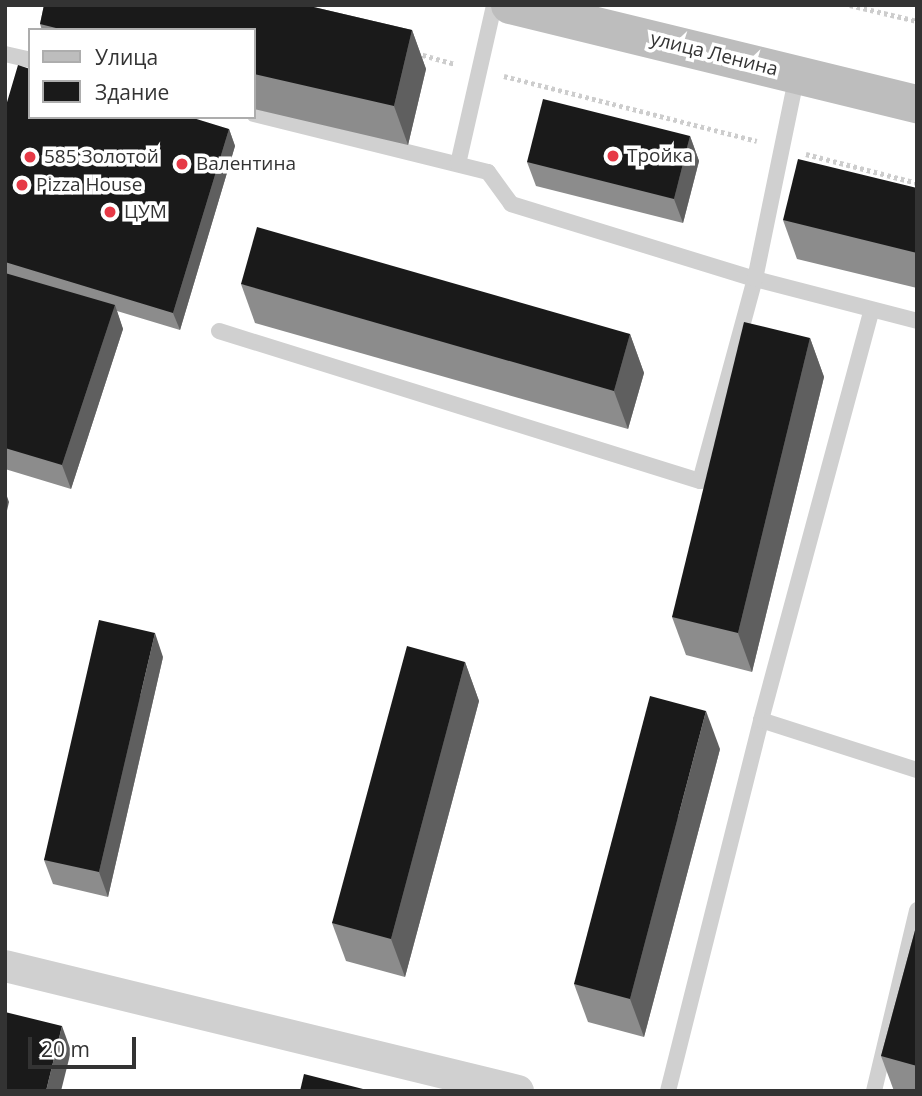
<!DOCTYPE html>
<meta charset="utf-8">
<style>
body{margin:0}
#map{position:relative;width:922px;height:1096px;overflow:hidden;background:#fff;font-family:"Open Sans",sans-serif}
div>[style]{position:absolute}
.path>*{height:4.5px;margin-top:-2.25px;transform-origin:0;background:repeating-linear-gradient(90deg,#cdcdcd 0 3.5px,transparent 0 7px)}
.service>*{height:16px;margin:-8px;padding:0 8px;transform-origin:8px;border-radius:8px;background:#d0d0d0}
.minor>*{height:32px;margin:-16px;padding:0 16px;transform-origin:16px;border-radius:16px;background:#d0d0d0}
.secondary>*{height:38px;margin:-19px;padding:0 19px;transform-origin:19px;border-radius:19px;background:#bdbdbd}
.wall>*{inset:0;background:#8c8c8c}
.shaded-wall>*{inset:0;background:#5f5f5f}
.building>*{inset:0;background:#1a1a1a}
.dots>*{width:19px;height:19px;translate:-50% -50%;box-sizing:border-box;border:4px solid #fff;border-radius:50%}
span{translate:-50% -50%;white-space:nowrap;text-align:center;line-height:1.15;-webkit-text-stroke:7px #fff;paint-order:stroke}
.street-label{font-size:19px;color:#333}
.poi-label{font-size:19px;color:#333}
.left{translate:0 -50%;text-align:left}
.frame{position:absolute;inset:0;border:7px solid #333;pointer-events:none}
.legend{position:absolute;left:28px;top:28px;width:228px;height:91px;box-sizing:border-box;background:#fff;border:2px solid #adadad;margin:0;padding:9px 12px;list-style:none;font-size:21px;color:#333}
.legend li{display:flex;align-items:center;gap:14px;height:35px}
.legend b{width:35px;border:2px solid #adadad}
.scale{position:absolute;left:28px;top:1037px;width:108px;height:32px;box-sizing:border-box;border:4px solid #333;border-top:0;padding-left:9px;font-size:21px;line-height:24px;white-space:nowrap;color:#333;-webkit-text-stroke:5px #fff;paint-order:stroke}
</style>
<div id="map">
<div class="path">
<i style="left:850px;top:5px;width:69px;rotate:13.4deg"></i>
<i style="left:416px;top:53px;width:41px;rotate:15.8deg"></i>
<i style="left:504px;top:76px;width:261px;rotate:14.4deg"></i>
<i style="left:806px;top:154px;width:115px;rotate:14.6deg"></i>
</div>
<div class="service">
<i style="left:5px;top:54px;width:26px;rotate:13deg"></i>
<i style="left:254px;top:114px;width:241px;rotate:13.9deg"></i>
<i style="left:488px;top:172px;width:39px;rotate:54deg"></i>
<i style="left:511px;top:204px;width:255px;rotate:17.1deg"></i>
<i style="left:755px;top:279px;width:167px;rotate:14.5deg"></i>
<i style="left:458px;top:164px;width:163px;rotate:-77.2deg"></i>
<i style="left:219px;top:331px;width:504px;rotate:17.32deg"></i>
<i style="left:700px;top:481px;width:209px;rotate:-74.8deg"></i>
<i style="left:755px;top:279px;width:209px;rotate:-78.4deg"></i>
<i style="left:761px;top:720px;width:424px;rotate:-74.9deg"></i>
<i style="left:668px;top:1091px;width:382px;rotate:-75.9deg"></i>
<i style="left:761px;top:720px;width:164px;rotate:17.8deg"></i>
<i style="left:874px;top:1091px;width:186px;rotate:-76.6deg"></i>
</div>
<div class="minor">
<i style="left:5px;top:966px;width:528px;rotate:13.69deg"></i>
</div>
<div class="secondary">
<i style="left:510px;top:5px;width:419px;rotate:13.7deg"></i>
</div>
<div class="wall">
<i style="clip-path:polygon(44px 5px,305px 5px,412px 30px,426px 69px,408px 145px,254px 109px,254px 30px,42px 30px,40px 24px)"></i>
<i style="clip-path:polygon(5px 109px,229px 129px,235px 146px,180px 330px,117px 311px,123px 329px,71px 489px,5px 469px)"></i>
<i style="clip-path:polygon(690px 136px,699px 161px,683px 223px,536px 186px,527px 162px)"></i>
<i style="clip-path:polygon(917px 188px,917px 288px,797px 259px,783px 220px)"></i>
<i style="clip-path:polygon(241px 284px,630px 334px,644px 373px,628px 429px,255px 323px)"></i>
<i style="clip-path:polygon(810px 338px,824px 377px,752px 672px,686px 655px,672px 617px)"></i>
<i style="clip-path:polygon(163px 657px,108px 897px,53px 884px,44px 860px)"></i>
<i style="clip-path:polygon(465px 662px,479px 701px,405px 977px,346px 961px,332px 923px)"></i>
<i style="clip-path:polygon(720px 749px,644px 1037px,588px 1022px,574px 984px)"></i>
<i style="clip-path:polygon(917px 923px,917px 1091px,894px 1091px,881px 1056px)"></i>
</div>
<div class="shaded-wall">
<i style="clip-path:polygon(412px 30px,426px 69px,408px 145px,394px 106px)"></i>
<i style="clip-path:polygon(229px 129px,235px 146px,180px 330px,173px 313px)"></i>
<i style="clip-path:polygon(690px 136px,699px 161px,683px 223px,674px 199px)"></i>
<i style="clip-path:polygon(115px 305px,123px 329px,71px 489px,62px 465px)"></i>
<i style="clip-path:polygon(630px 334px,644px 373px,628px 429px,614px 391px)"></i>
<i style="clip-path:polygon(810px 338px,824px 377px,752px 672px,738px 633px)"></i>
<i style="clip-path:polygon(5px 491px,9px 502px,5px 519px)"></i>
<i style="clip-path:polygon(155px 633px,163px 657px,108px 897px,99px 872px)"></i>
<i style="clip-path:polygon(465px 662px,479px 701px,405px 977px,391px 939px)"></i>
<i style="clip-path:polygon(706px 711px,720px 749px,644px 1037px,630px 999px)"></i>
<i style="clip-path:polygon(62px 1026px,71px 1051px,61px 1091px,46px 1091px)"></i>
</div>
<div class="building">
<i style="clip-path:polygon(44px 5px,305px 5px,412px 30px,394px 106px,254px 74px,254px 30px,64px 30px,40px 24px)"></i>
<i style="clip-path:polygon(18px 65px,30px 69px,30px 117px,190px 117px,229px 129px,173px 313px,5px 262px,5px 109px)"></i>
<i style="clip-path:polygon(543px 99px,690px 136px,674px 199px,527px 162px)"></i>
<i style="clip-path:polygon(798px 159px,917px 188px,917px 253px,783px 220px)"></i>
<i style="clip-path:polygon(257px 227px,630px 334px,614px 391px,241px 284px)"></i>
<i style="clip-path:polygon(5px 273px,115px 305px,62px 465px,5px 448px)"></i>
<i style="clip-path:polygon(744px 322px,810px 338px,738px 633px,672px 617px)"></i>
<i style="clip-path:polygon(99px 620px,155px 633px,99px 872px,44px 860px)"></i>
<i style="clip-path:polygon(407px 646px,465px 662px,391px 939px,332px 923px)"></i>
<i style="clip-path:polygon(650px 696px,706px 711px,630px 999px,574px 984px)"></i>
<i style="clip-path:polygon(917px 923px,917px 1066px,881px 1056px)"></i>
<i style="clip-path:polygon(5px 1012px,62px 1026px,46px 1091px,5px 1091px)"></i>
<i style="clip-path:polygon(304px 1074px,363px 1089px,362px 1091px,300px 1091px)"></i>
</div>
<div class="dots">
<i style="left:613px;top:156px;background:#e63946"></i>
<i style="left:30px;top:157px;background:#e63946"></i>
<i style="left:182px;top:164px;background:#e63946"></i>
<i style="left:22px;top:185px;background:#e63946"></i>
<i style="left:110px;top:212px;background:#e63946"></i>
</div>
<div class="street-label">
<span style="left:714px;top:54px;rotate:14deg">улица Ленина</span>
</div>
<div class="poi-label">
<span class="left" style="left:627px;top:156px">Тройка</span>
<span class="left" style="left:44px;top:157px">585 Золотой</span>
<span class="left" style="left:196px;top:164px">Валентина</span>
<span class="left" style="left:36px;top:185px">Pizza House</span>
<span class="left" style="left:124px;top:212px">ЦУМ</span>
</div>
<div class="frame"></div>
<ul class="legend">
<li><b style="height:9px;background:#bdbdbd"></b>Улица</li>
<li><b style="height:19px;background:#1a1a1a"></b>Здание</li>
</ul>
<div class="scale">20 m</div>
</div>
